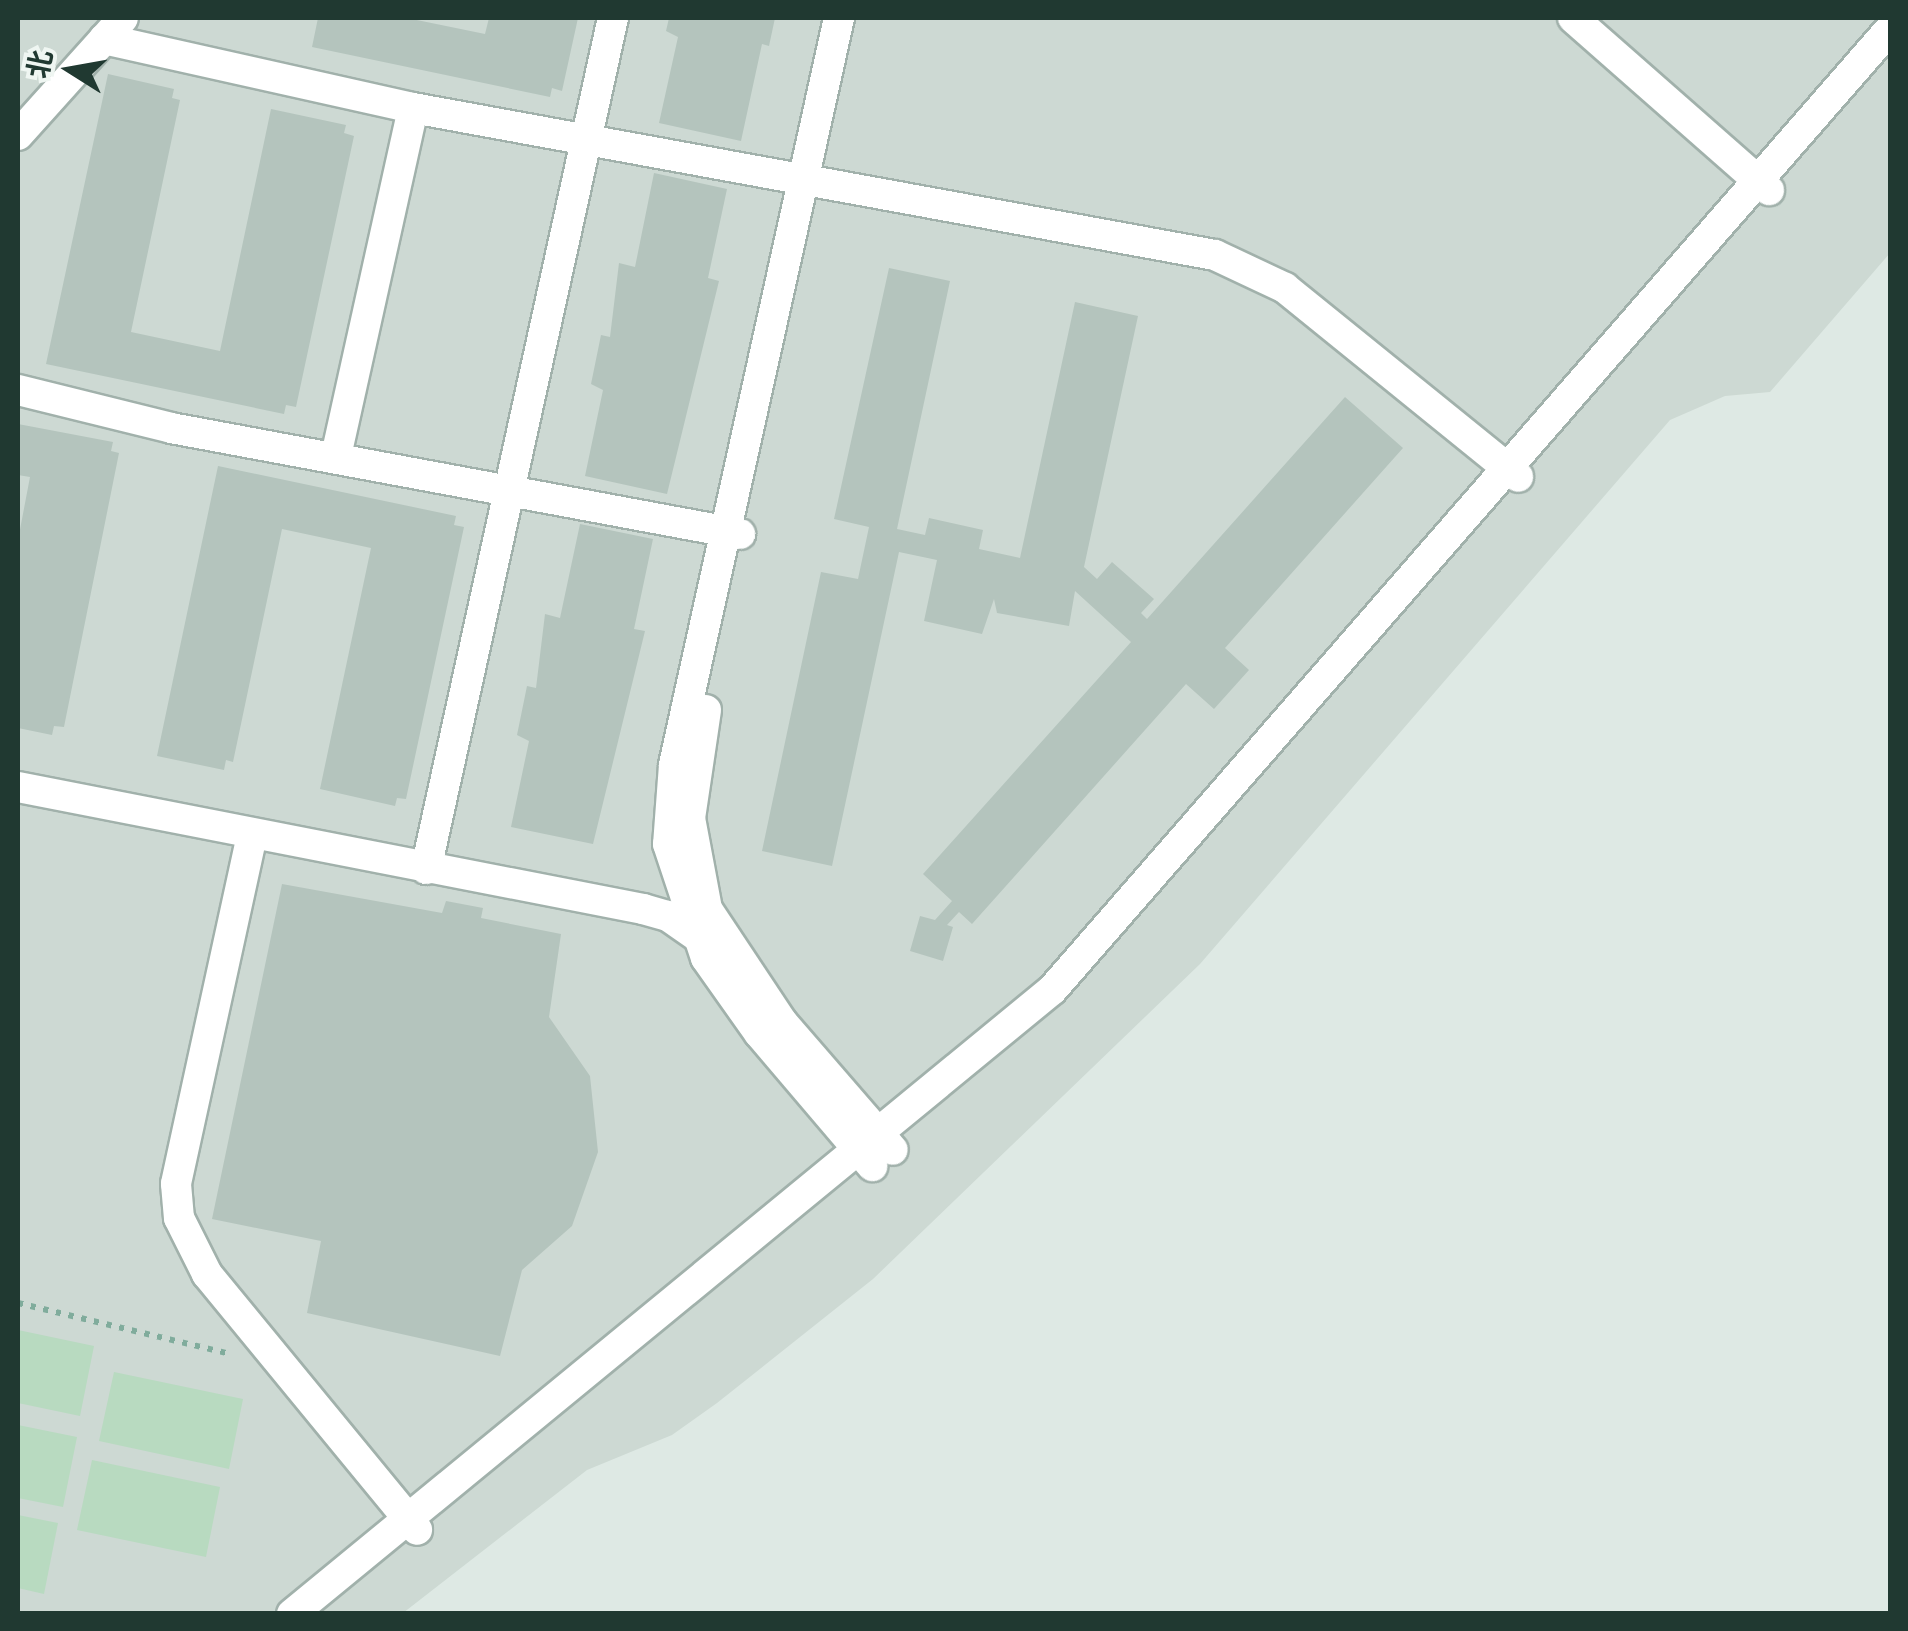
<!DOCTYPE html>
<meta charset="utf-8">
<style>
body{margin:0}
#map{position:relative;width:1908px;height:1631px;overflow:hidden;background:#dee9e4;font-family:"Fira Sans","Noto Sans SC",sans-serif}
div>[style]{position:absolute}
.built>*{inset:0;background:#cdd9d3}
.green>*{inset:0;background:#b8dac0}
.building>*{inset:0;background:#b4c4bd}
.path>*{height:6px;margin-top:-3px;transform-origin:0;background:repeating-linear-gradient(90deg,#80ac9c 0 5px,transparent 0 13px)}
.roads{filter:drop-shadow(2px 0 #a1b1ab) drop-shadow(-2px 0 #a1b1ab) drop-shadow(0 2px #a1b1ab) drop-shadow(0 -2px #a1b1ab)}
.minor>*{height:30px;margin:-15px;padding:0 15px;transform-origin:15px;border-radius:15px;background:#fff}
span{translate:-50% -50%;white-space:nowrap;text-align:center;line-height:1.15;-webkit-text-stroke:8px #eff6f2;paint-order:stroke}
.frame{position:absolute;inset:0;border:20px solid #203931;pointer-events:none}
.north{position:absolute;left:20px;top:20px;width:100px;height:100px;-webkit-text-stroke:8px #eff6f2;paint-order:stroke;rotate:281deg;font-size:28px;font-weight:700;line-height:40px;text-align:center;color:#203931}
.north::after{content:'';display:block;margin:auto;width:35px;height:45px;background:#203931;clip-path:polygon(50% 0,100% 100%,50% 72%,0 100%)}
</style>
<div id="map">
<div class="built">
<i style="clip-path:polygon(18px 18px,1890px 18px,1890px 253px,1770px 392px,1725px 396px,1670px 420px,1200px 964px,873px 1279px,717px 1403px,672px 1435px,587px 1470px,403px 1613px,18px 1613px)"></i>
</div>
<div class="green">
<i style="clip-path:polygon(18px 1330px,94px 1346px,80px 1416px,18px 1403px)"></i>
<i style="clip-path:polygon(114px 1372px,243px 1399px,229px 1469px,99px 1441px)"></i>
<i style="clip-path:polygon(18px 1425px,77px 1437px,63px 1507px,18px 1498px)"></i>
<i style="clip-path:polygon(92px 1460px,220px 1487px,206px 1557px,77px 1530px)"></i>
<i style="clip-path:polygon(18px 1515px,58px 1523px,44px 1594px,18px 1588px)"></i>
</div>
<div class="building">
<i style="clip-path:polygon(318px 18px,407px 18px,485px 34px,489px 18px,578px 18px,562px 91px,552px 88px,550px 97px,312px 47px)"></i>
<i style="clip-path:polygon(669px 18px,775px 18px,769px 46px,762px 44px,741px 141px,659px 123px,678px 37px,666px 31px)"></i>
<i style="clip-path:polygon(108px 74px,174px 89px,172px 98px,180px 100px,131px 332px,220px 351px,271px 109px,346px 125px,344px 133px,354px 136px,296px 407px,286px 405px,284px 414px,46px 364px)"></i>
<i style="clip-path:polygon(654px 173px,727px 189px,708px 278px,719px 281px,667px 494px,585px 476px,603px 390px,591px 384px,601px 335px,610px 337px,619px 263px,635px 267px)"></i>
<i style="clip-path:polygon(889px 268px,950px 281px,897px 529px,925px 535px,929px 518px,983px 530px,979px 549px,1020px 558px,1075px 302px,1138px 316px,1084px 567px,1097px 579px,1112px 562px,1154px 599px,1141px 613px,1147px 619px,1345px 397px,1403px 448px,1225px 648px,1249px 670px,1214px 709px,1186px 684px,972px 924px,959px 912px,947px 925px,953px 927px,943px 961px,910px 951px,920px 916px,935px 920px,952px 901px,923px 874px,1131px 642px,1075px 591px,1069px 626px,997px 613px,994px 599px,982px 634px,924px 621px,937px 560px,899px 552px,832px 866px,762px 851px,821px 572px,858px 579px,869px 527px,834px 519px)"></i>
<i style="clip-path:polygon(18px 424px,113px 442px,111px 451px,119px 453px,64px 727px,54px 726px,52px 735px,18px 728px,18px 540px,30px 477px,18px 475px)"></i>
<i style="clip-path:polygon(218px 466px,456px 516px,454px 525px,464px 527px,406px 799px,397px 798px,395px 806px,320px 789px,371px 548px,282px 529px,233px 762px,226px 760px,224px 770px,157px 756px)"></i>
<i style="clip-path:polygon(580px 524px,653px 539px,634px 629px,645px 631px,593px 844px,511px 827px,529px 741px,517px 735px,527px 686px,536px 688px,545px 614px,560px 618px)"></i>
<i style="clip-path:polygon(282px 884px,442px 913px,446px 901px,483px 908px,481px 918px,561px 934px,549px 1017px,590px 1076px,598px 1152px,572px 1226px,522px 1270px,500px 1356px,307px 1313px,321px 1241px,212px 1219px)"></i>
</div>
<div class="path">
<i style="left:18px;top:1303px;width:218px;rotate:13.5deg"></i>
</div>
<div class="roads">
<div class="minor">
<i style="left:839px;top:18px;width:765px;rotate:102.46deg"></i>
<i style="left:674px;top:765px;width:79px;rotate:94.3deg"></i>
<i style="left:668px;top:844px;width:120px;rotate:71.6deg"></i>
<i style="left:706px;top:958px;width:92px;rotate:54.8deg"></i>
<i style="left:759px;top:1033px;width:175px;rotate:49.6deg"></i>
<i style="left:1573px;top:18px;width:261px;rotate:41.3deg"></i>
<i style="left:104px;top:39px;width:317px;rotate:12.6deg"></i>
<i style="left:413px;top:108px;width:815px;rotate:10.39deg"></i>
<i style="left:1215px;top:255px;width:77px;rotate:25.2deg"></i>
<i style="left:1285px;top:288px;width:300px;rotate:39deg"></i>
<i style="left:18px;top:135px;width:157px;rotate:-48.1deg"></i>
<i style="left:18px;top:390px;width:158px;rotate:13.9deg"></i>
<i style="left:171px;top:428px;width:579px;rotate:10.55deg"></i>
<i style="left:336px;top:456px;width:356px;rotate:-77.5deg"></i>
<i style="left:706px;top:710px;width:109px;rotate:98.4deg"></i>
<i style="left:690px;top:818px;width:93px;rotate:79.4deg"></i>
<i style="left:707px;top:909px;width:136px;rotate:56.4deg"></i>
<i style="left:782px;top:1022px;width:169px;rotate:49.1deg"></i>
<i style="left:18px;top:787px;width:637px;rotate:11.05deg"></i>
<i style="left:643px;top:909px;width:26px;rotate:16deg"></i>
<i style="left:668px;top:916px;width:33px;rotate:35deg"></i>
<i style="left:252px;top:835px;width:357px;rotate:102.3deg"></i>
<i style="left:176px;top:1184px;width:34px;rotate:85deg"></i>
<i style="left:179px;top:1218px;width:63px;rotate:63.4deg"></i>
<i style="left:207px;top:1274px;width:331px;rotate:50.6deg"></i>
<i style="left:426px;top:869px;width:871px;rotate:-77.61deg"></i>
<i style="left:292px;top:1614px;width:983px;rotate:-39.39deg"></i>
<i style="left:1052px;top:990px;width:1275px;rotate:-48.91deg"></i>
</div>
</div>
<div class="frame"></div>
<div class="north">北</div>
</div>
